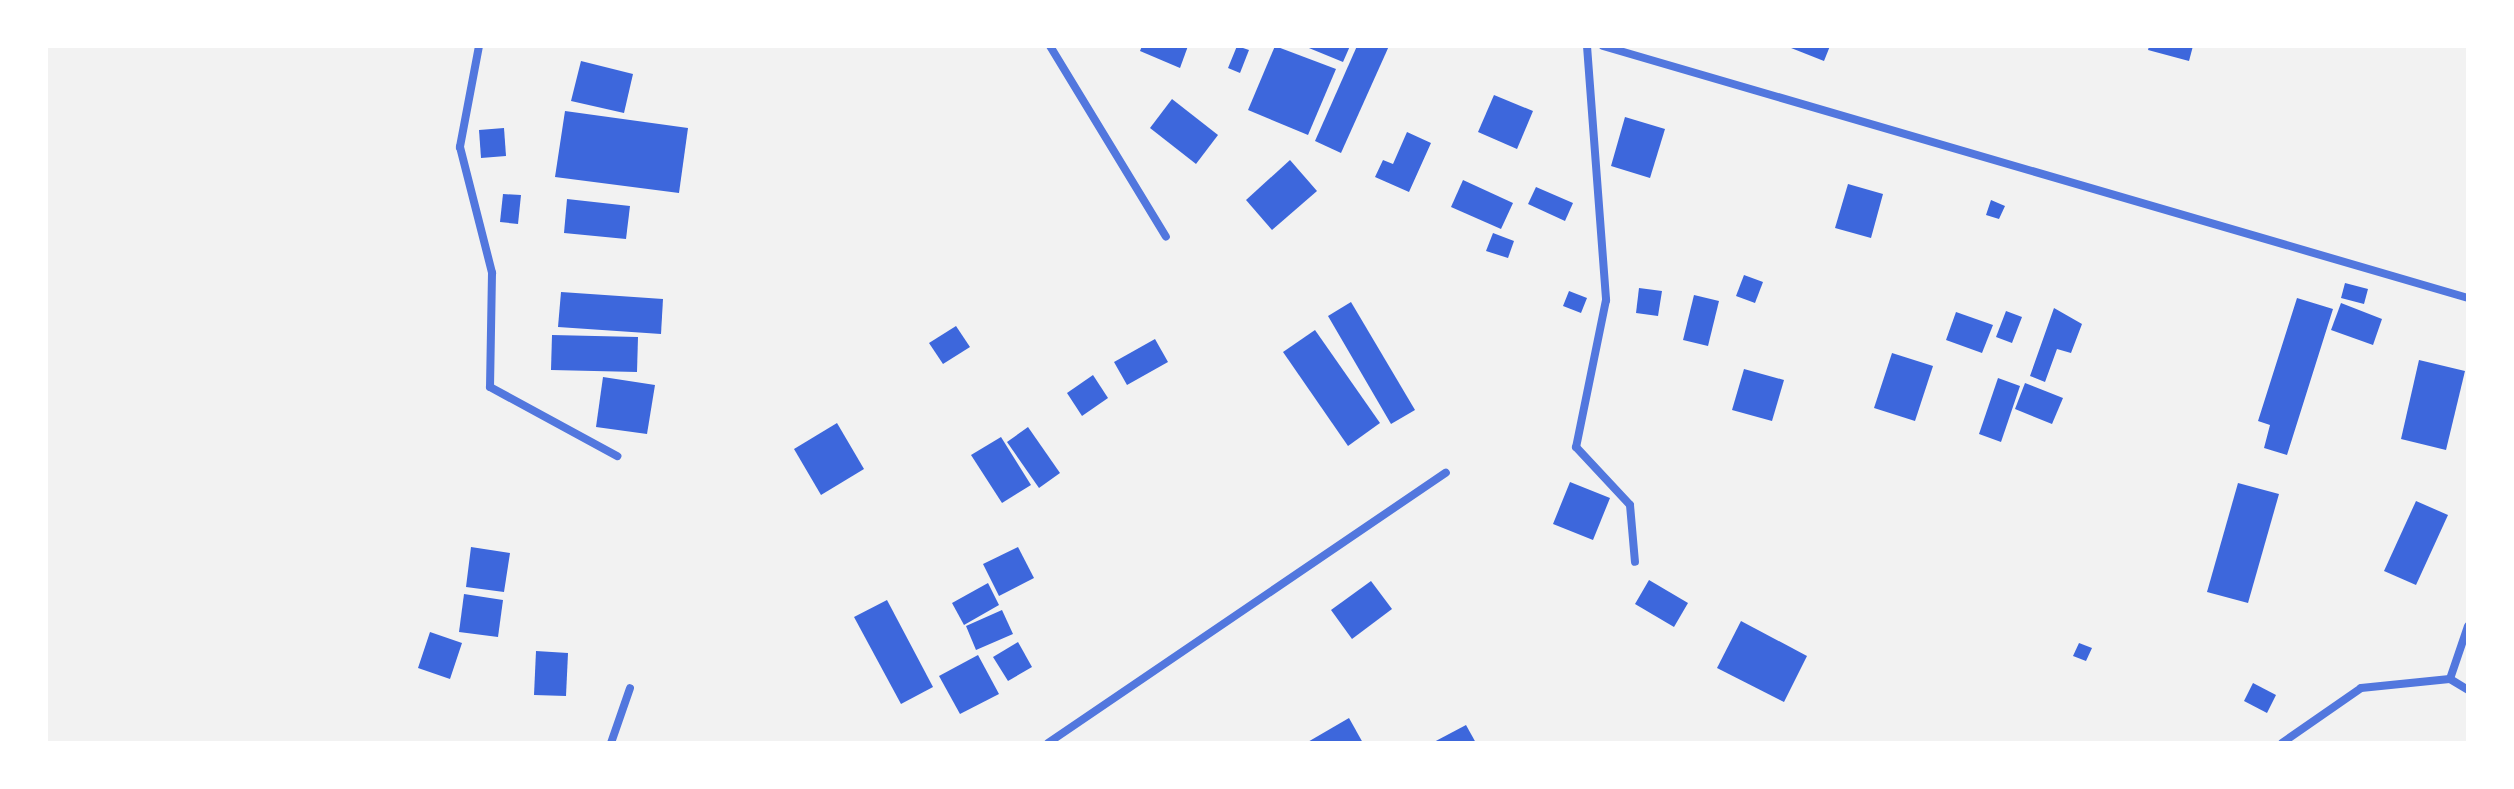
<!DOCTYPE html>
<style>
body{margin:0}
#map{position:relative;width:2514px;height:789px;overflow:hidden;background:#f2f2f2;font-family:Manrope,sans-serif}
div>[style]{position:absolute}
.building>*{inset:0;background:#3d67dc}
.minor>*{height:8px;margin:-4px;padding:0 4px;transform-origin:4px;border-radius:4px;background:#5277de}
span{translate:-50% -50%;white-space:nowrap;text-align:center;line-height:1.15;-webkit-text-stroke:8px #fff;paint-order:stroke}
.frame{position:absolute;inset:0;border:48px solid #fff;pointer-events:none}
</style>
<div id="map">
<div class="building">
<i style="clip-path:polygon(1142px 46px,1188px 46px,1180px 68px,1140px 51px)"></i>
<i style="clip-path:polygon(1237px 46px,1249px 50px,1240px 73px,1228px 68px)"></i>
<i style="clip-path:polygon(1275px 46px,1336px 69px,1308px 135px,1248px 110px)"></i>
<i style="clip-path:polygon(1304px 46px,1350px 46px,1343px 62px)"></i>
<i style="clip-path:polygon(1357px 46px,1389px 46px,1341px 153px,1315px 141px)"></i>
<i style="clip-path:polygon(1786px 46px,1830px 46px,1824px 61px)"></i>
<i style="clip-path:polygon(2149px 46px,2193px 46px,2189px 61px,2148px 50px)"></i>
<i style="clip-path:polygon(581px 61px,633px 74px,624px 113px,571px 101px)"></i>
<i style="clip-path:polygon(1494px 95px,1533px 111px,1517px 149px,1478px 132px)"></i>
<i style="clip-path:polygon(1172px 99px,1218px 135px,1196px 164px,1150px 128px)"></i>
<i style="clip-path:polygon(565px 111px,688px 128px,679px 193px,555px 177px)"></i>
<i style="clip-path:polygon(1625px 117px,1665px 129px,1650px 178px,1611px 166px)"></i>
<i style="clip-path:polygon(504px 128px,506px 156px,481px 158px,479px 130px)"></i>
<i style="clip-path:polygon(1407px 132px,1431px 143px,1409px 192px,1375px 177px,1383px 160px,1393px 164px)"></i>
<i style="clip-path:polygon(1290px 160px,1317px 191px,1272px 230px,1246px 200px)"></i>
<i style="clip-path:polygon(1463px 180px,1513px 203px,1501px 229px,1451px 207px)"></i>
<i style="clip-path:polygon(1848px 184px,1883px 194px,1871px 238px,1835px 228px)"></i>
<i style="clip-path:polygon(1536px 187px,1573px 203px,1565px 221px,1528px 204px)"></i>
<i style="clip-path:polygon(503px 194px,521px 195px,518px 224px,500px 222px)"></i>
<i style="clip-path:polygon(567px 199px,630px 206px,626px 239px,564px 233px)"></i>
<i style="clip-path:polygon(1991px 200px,2005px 206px,1999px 219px,1986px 215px)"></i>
<i style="clip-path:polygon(1493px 233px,1514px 241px,1508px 258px,1486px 251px)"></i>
<i style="clip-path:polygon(1744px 275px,1763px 282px,1755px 303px,1736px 296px)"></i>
<i style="clip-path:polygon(2345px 283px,2368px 289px,2364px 304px,2341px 298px)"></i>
<i style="clip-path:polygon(1639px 288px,1662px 291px,1658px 316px,1636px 313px)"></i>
<i style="clip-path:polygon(1569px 291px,1587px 298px,1581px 313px,1563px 306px)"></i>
<i style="clip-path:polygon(561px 292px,663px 299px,661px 334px,558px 327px)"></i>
<i style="clip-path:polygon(1694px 295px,1719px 301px,1708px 346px,1683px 340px)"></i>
<i style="clip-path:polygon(2297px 298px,2333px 309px,2287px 455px,2264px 448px,2270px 425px,2258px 421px)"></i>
<i style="clip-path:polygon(1351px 302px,1415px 410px,1391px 424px,1328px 316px)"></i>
<i style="clip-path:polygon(2341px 303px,2382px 319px,2373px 345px,2331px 330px)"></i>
<i style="clip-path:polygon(2054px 308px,2082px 324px,2071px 353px,2057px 349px,2045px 382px,2030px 376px)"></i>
<i style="clip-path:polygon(2006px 311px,2022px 317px,2012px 343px,1996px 337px)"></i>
<i style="clip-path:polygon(1956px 312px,1993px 325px,1982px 353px,1946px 340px)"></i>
<i style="clip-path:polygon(956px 326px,970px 347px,943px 364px,929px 343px)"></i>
<i style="clip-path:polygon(1315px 330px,1380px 423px,1348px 446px,1283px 352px)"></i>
<i style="clip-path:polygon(552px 335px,638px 337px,637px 372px,551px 370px)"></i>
<i style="clip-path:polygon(1155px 339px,1168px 362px,1127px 385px,1114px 362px)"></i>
<i style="clip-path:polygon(1892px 353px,1933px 366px,1915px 421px,1874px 408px)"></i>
<i style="clip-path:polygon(2419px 360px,2465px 371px,2446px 450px,2401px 439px)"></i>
<i style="clip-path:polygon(1744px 369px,1784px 380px,1772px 421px,1732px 410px)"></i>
<i style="clip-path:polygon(1093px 375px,1108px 398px,1082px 416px,1067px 393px)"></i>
<i style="clip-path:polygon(603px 377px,655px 385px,647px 434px,596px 427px)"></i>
<i style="clip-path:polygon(1998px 378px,2020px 386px,2001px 442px,1979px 434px)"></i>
<i style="clip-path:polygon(2025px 383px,2063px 398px,2052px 424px,2015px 409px)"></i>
<i style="clip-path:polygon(837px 423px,864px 469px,821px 495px,794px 449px)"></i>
<i style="clip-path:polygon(1028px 427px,1060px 473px,1039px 488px,1007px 442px)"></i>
<i style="clip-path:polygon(1001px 437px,1031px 485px,1002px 503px,971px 455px)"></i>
<i style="clip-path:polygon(1570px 482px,1610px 498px,1593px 540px,1553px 524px)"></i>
<i style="clip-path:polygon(2238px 483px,2279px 494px,2248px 603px,2207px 592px)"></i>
<i style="clip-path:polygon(2416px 501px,2448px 515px,2416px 585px,2384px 571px)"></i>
<i style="clip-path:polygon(471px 547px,510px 553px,504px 592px,466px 587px)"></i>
<i style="clip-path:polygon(1018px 547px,1034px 578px,999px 596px,983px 564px)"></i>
<i style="clip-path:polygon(1649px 580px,1688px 603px,1674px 627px,1635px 604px)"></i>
<i style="clip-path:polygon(1371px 581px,1392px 609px,1352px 639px,1331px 610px)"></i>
<i style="clip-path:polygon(988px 583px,999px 605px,964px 625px,952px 603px)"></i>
<i style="clip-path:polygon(464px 594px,503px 600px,498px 637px,459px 632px)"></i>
<i style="clip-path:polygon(887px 600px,933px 687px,901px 704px,854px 617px)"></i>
<i style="clip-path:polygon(1002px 610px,1013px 634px,976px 650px,966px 626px)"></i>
<i style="clip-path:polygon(1741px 621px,1807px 656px,1784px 702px,1717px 668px)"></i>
<i style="clip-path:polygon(430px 632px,462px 643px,450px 679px,418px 668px)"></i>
<i style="clip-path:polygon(1018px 642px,1032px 667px,1008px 681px,993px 657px)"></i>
<i style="clip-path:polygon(2079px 643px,2092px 648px,2086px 661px,2073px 656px)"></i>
<i style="clip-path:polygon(536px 651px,568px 653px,566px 696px,534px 695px)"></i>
<i style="clip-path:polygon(978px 655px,999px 694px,960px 714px,939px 676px)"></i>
<i style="clip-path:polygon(2253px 683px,2276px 695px,2267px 713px,2244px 701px)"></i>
<i style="clip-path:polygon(1349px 718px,1363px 743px,1306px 743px)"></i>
<i style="clip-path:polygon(1466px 725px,1476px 743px,1432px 743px)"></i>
</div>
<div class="minor">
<i style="left:479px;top:46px;width:103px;rotate:100.7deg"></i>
<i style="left:460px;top:147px;width:130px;rotate:75.7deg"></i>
<i style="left:492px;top:273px;width:114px;rotate:91deg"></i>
<i style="left:490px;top:387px;width:145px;rotate:28.5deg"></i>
<i style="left:1050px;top:46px;width:223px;rotate:58.7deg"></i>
<i style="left:1587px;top:46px;width:255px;rotate:85.7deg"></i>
<i style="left:1606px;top:300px;width:150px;rotate:101.5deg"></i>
<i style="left:1576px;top:447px;width:79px;rotate:47deg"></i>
<i style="left:1630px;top:505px;width:57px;rotate:85deg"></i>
<i style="left:1603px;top:46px;width:901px;rotate:16.24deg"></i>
<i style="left:2468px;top:626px;width:56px;rotate:108.8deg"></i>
<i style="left:2450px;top:679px;width:21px;rotate:31deg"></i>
<i style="left:611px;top:743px;width:58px;rotate:-70.9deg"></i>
<i style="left:1048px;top:743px;width:481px;rotate:-34.2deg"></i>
<i style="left:2282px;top:743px;width:96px;rotate:-34.8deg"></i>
<i style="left:2361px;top:688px;width:89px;rotate:-5.8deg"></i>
</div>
<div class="frame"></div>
</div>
